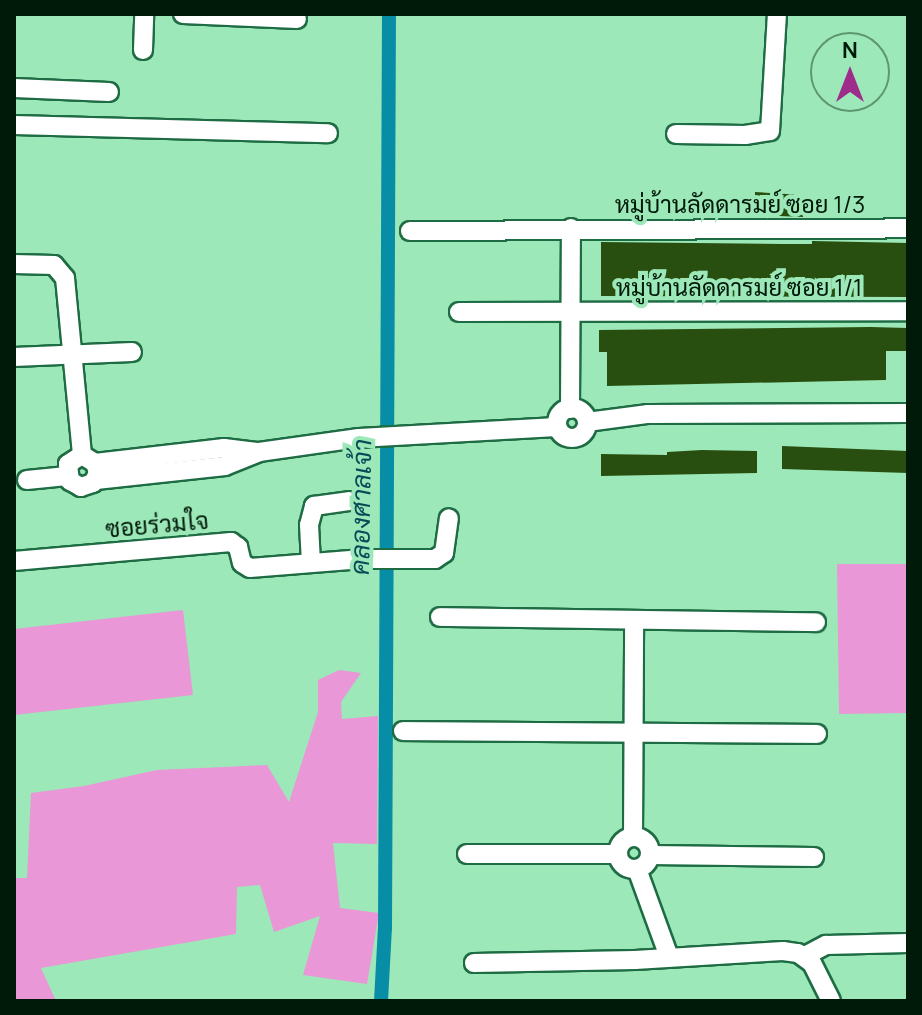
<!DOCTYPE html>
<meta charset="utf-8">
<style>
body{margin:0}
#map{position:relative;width:922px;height:1015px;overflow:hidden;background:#9de8b8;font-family:Manrope,Sarabun,sans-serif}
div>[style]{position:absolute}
.green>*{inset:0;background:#e997d6}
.canal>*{height:14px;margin:-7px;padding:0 7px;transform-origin:7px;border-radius:7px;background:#078ea6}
.building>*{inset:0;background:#294f10}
.roads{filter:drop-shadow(2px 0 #1e6c43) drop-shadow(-2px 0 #1e6c43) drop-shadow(0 2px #1e6c43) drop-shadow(0 -2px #1e6c43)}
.minor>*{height:18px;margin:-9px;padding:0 9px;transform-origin:9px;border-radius:9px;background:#fff}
.minor>.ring{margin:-9px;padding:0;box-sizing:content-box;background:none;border:18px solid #fff;border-radius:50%}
span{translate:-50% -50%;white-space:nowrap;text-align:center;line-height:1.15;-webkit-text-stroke:8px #9de8b8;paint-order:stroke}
.street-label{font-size:24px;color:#001a0a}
.water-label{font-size:26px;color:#084b58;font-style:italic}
.frame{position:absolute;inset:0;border:16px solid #001a0a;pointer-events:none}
.north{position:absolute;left:810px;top:32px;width:80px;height:80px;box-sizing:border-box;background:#9de8b8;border:2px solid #5e9672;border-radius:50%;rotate:0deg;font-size:22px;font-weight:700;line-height:32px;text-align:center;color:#001a0a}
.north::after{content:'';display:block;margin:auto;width:28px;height:36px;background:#9d2c8a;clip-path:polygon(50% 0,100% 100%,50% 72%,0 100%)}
</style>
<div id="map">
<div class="green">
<i style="clip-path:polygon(837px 564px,908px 564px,908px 713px,839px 714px)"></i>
<i style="clip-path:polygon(183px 610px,193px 695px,14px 715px,14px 629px)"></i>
<i style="clip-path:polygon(339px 670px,361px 673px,341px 702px,342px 719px,378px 716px,377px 844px,333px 843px,340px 908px,379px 913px,367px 984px,303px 975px,320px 916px,274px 932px,260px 885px,237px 887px,236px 934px,41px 968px,56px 1001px,14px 1001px,14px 878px,27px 878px,31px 793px,84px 786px,157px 770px,267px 765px,289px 802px,318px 712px,318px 680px)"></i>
</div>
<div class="canal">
<i style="left:381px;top:1001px;width:73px;rotate:-86.9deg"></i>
<i style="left:385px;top:928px;width:914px;rotate:-89.75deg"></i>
</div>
<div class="building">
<i style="clip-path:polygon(755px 192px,803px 195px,803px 217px,755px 215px)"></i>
<i style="clip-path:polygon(812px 241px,908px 243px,908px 297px,601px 296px,601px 242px,782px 244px,812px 244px)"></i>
<i style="clip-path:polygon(871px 327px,908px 328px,908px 351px,886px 351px,886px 380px,607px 386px,607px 352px,599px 352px,599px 330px)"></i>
<i style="clip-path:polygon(782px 446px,908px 451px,908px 473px,782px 469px)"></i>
<i style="clip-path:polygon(702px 450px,757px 451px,757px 473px,601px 476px,601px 454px,667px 455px,667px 452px)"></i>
</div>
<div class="roads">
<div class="minor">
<i style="left:183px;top:14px;width:114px;rotate:2.5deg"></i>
<i style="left:143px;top:50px;width:36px;rotate:-88deg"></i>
<i style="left:14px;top:88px;width:95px;rotate:2.4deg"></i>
<i style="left:14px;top:125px;width:314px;rotate:1.5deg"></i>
<i style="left:676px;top:134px;width:69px;rotate:0.8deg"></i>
<i style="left:745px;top:135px;width:25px;rotate:-9deg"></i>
<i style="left:770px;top:131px;width:117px;rotate:-86.6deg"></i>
<i style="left:410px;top:231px;width:498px;rotate:-0.3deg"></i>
<i style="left:14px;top:264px;width:40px;rotate:1.4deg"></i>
<i style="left:54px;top:265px;width:17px;rotate:50deg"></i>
<i style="left:65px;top:278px;width:178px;rotate:84.5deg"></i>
<i style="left:459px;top:312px;width:449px;rotate:-0.1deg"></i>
<i style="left:14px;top:357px;width:118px;rotate:-2.4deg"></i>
<i class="ring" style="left:557px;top:408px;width:12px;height:12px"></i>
<i style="left:570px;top:409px;width:181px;rotate:-89.7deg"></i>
<i style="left:587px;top:422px;width:62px;rotate:-7.5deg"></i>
<i style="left:648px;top:414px;width:260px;rotate:-0.2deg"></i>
<i style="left:95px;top:463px;width:10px;rotate:73deg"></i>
<i style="left:98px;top:473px;width:11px;rotate:117deg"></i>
<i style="left:93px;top:483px;width:13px;rotate:162deg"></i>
<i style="left:81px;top:487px;width:13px;rotate:-151deg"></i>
<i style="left:70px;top:481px;width:17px;rotate:-97deg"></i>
<i style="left:68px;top:464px;width:17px;rotate:-33deg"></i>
<i style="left:82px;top:455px;width:15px;rotate:32deg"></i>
<i style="left:95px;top:463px;width:130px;rotate:-6.6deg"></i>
<i style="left:224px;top:448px;width:35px;rotate:7deg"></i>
<i style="left:27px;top:480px;width:40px;rotate:-5.7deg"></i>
<i style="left:96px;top:480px;width:130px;rotate:-6.2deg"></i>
<i style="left:225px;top:466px;width:37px;rotate:-22deg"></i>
<i style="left:259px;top:452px;width:101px;rotate:-8deg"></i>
<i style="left:359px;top:438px;width:198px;rotate:-3.2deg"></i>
<i style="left:14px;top:561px;width:218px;rotate:-5deg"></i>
<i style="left:231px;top:542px;width:9px;rotate:36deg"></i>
<i style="left:238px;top:547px;width:16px;rotate:76deg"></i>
<i style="left:242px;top:563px;width:9px;rotate:32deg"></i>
<i style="left:250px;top:568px;width:113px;rotate:-4.6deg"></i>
<i style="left:363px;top:559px;width:72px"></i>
<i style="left:435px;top:559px;width:11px;rotate:-34deg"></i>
<i style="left:444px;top:553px;width:35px;rotate:-82deg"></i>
<i style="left:311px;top:563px;width:38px;rotate:-93deg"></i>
<i style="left:309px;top:525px;width:20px;rotate:-75deg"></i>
<i style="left:314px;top:506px;width:35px;rotate:-8deg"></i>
<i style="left:440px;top:617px;width:376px;rotate:0.8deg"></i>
<i style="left:403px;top:731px;width:414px;rotate:0.4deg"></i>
<i style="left:633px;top:837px;width:217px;rotate:-89.7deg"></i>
<i class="ring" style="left:618px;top:837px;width:14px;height:14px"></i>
<i style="left:467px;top:854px;width:151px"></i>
<i style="left:650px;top:855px;width:164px;rotate:0.7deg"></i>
<i style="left:637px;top:869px;width:94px;rotate:70deg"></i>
<i style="left:805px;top:956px;width:24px;rotate:-28deg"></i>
<i style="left:826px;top:945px;width:82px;rotate:-1.4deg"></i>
<i style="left:474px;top:963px;width:161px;rotate:-1.1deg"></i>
<i style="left:635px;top:960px;width:148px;rotate:-3.5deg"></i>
<i style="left:783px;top:951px;width:15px;rotate:8deg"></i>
<i style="left:798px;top:953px;width:17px;rotate:36deg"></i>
<i style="left:812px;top:963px;width:42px;rotate:63.4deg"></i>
</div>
</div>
<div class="street-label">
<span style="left:740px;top:204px">หมู่บ้านลัดดารมย์ ซอย 1/3</span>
<span style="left:739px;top:287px">หมู่บ้านลัดดารมย์ ซอย 1/1</span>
<span style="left:157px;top:524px;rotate:-5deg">ซอยร่วมใจ</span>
</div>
<div class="water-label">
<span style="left:361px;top:507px;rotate:-89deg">คลองศาลเจ้า</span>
</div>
<div class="frame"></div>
<div class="north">N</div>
</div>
